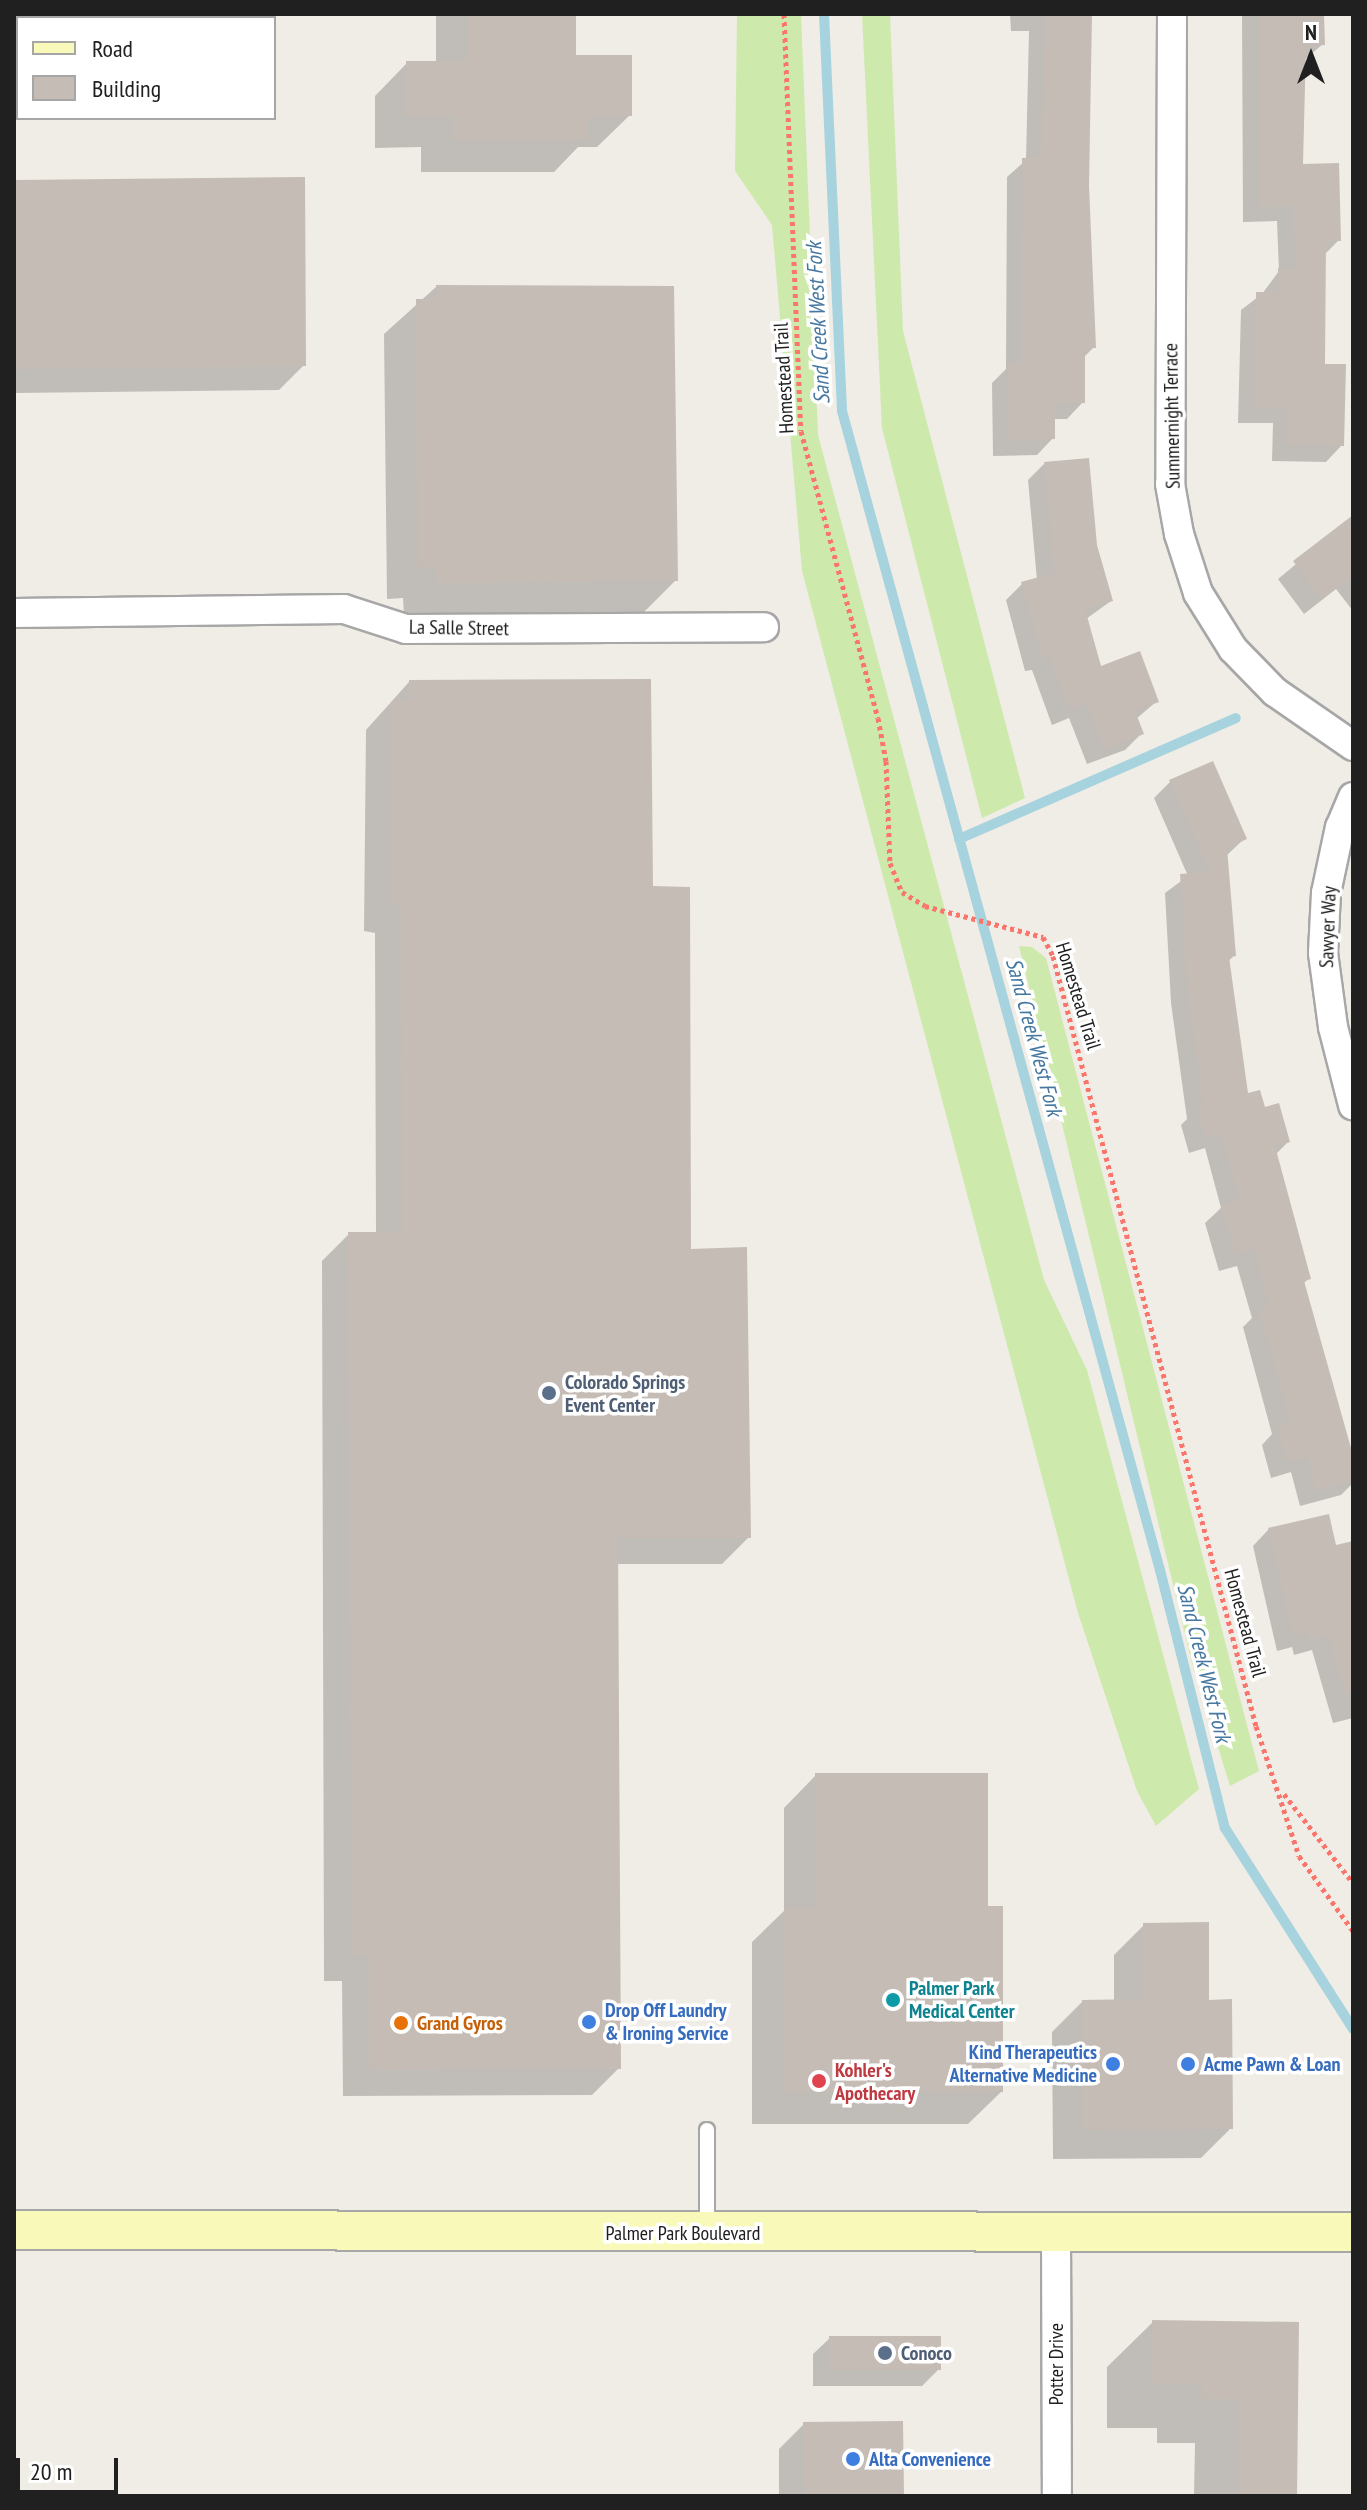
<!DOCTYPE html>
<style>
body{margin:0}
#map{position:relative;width:1367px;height:2510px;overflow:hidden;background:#f0ece6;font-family:"PT Sans Narrow",sans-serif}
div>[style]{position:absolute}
.grass>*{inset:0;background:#cdeaac}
.shadow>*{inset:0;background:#0003}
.stream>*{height:10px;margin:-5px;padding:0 5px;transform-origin:5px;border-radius:5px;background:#a6d3de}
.building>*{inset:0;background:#c5bcb5}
.path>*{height:5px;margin-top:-2.5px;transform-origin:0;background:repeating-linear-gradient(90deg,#fa766d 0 4px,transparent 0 8px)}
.roads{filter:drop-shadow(2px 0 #a7a7a7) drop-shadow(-2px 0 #a7a7a7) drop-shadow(0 2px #a7a7a7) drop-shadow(0 -2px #a7a7a7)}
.lane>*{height:14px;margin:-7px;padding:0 7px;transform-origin:7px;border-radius:7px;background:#fff}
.street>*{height:28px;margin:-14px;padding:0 14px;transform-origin:14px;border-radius:14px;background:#fff}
.secondary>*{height:38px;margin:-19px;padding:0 19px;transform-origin:19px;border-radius:19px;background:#f9faba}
.dots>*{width:22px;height:22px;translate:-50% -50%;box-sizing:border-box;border:4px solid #fff;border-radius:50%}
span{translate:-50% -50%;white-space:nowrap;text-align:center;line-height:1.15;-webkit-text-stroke:7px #fff;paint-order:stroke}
.street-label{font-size:20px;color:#202020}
.service-label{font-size:20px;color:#4e5e75;font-weight:700}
.left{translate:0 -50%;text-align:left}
.culture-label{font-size:20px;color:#0d838f;font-weight:700}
.shop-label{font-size:20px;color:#366cbe;font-weight:700}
.right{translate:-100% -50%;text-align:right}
.food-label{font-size:20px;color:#c56008;font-weight:700}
.health-label{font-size:20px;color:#be3a42;font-weight:700}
.water-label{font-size:22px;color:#4577a0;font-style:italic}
.frame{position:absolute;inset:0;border:16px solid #202020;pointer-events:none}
.legend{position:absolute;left:16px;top:16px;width:260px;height:104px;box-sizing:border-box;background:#fff;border:2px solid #a6a6a6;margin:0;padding:10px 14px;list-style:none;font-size:24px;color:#202020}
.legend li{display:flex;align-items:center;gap:16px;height:40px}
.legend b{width:40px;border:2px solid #a6a6a6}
.north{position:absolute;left:1271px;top:16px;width:80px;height:80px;-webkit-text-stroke:6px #fff;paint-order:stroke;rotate:0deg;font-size:22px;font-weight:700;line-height:32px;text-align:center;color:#202020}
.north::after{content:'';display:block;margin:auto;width:28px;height:36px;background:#202020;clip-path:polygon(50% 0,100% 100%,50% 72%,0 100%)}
.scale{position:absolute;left:16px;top:2458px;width:102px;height:36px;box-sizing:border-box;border:4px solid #202020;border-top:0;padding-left:10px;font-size:24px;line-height:28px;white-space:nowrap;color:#202020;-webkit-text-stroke:6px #fff;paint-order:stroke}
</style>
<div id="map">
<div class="grass">
<i style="clip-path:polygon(737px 14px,801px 14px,818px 435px,1044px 1280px,1087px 1370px,1199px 1789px,1156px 1826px,1137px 1791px,1078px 1613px,802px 571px,772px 225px,735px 171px)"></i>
<i style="clip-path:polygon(862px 14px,890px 14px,903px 331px,1025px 798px,982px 818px,882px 428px)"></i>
<i style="clip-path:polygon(1019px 946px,1032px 947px,1046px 958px,1259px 1771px,1230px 1786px,1192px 1663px)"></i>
</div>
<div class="shadow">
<i style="clip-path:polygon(436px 14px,574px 14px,574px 57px,630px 115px,597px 147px,578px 147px,554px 172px,421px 172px,421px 147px,375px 148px,375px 96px,407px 63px,436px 63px)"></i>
<i style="clip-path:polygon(1010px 14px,1089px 14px,1087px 186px,1094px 347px,1083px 358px,1083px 402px,1067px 419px,1053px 419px,1053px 438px,1037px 455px,993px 456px,992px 383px,1006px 369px,1007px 177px,1026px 160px,1029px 31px,1011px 31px)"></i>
<i style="clip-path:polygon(1242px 14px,1323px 14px,1323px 44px,1303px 61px,1301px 166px,1339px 240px,1323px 256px,1323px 366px,1342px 445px,1326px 462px,1272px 461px,1273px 423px,1238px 423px,1241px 310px,1262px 294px,1279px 271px,1277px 221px,1243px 222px)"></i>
<i style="clip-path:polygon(14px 182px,304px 365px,279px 390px,14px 393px)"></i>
<i style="clip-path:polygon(436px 287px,676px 580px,644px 612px,404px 615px,403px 598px,387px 599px,384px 334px)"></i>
<i style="clip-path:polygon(1044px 464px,1095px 546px,1111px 601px,1086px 619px,1100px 668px,1157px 701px,1136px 719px,1141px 734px,1125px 750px,1087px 764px,1069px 718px,1052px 725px,1032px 670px,1025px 671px,1006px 600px,1022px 584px,1037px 580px,1028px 480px)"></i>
<i style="clip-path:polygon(1353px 517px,1353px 611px,1336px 589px,1304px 614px,1278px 579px)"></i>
<i style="clip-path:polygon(409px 682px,651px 888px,689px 1251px,749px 1537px,722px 1564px,616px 1564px,619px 2068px,592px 2095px,343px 2096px,342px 1981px,324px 1981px,322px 1261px,349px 1234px,376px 1234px,375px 933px,364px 931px,366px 730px)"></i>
<i style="clip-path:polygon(1170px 782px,1244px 839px,1226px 856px,1234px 956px,1227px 962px,1246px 1095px,1288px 1142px,1275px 1155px,1309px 1278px,1303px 1284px,1353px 1463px,1353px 1483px,1341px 1495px,1300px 1506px,1291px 1472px,1271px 1478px,1262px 1445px,1272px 1434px,1243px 1327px,1252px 1318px,1237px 1266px,1219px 1271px,1205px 1223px,1221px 1208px,1205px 1148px,1189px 1153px,1181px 1125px,1187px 1119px,1171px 1003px,1165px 893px,1188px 876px,1154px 798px)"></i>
<i style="clip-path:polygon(1269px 1529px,1334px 1547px,1353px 1543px,1353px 1718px,1333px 1723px,1312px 1650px,1294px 1655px,1292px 1647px,1277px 1651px,1253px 1546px)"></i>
<i style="clip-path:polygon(816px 1775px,986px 1908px,1001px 2092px,968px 2124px,752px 2124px,752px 1942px,784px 1911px,784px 1808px)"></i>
<i style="clip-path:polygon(1144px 1925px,1207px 2002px,1231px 2128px,1201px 2158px,1053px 2159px,1052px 2032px,1082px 2002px,1114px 2001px,1114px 1955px)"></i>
<i style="clip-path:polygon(1153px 2322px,1297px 2324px,1295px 2496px,1194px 2496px,1195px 2443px,1157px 2443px,1157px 2428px,1107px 2428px,1107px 2367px)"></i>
<i style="clip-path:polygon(830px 2338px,939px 2369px,922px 2386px,813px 2386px,813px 2354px)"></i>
<i style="clip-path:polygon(804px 2424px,902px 2496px,779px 2496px,779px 2449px)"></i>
</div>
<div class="stream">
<i style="left:824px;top:14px;width:397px;rotate:87.4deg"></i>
<i style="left:842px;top:411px;width:1202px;rotate:74.66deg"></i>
<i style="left:1160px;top:1570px;width:266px;rotate:75.9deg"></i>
<i style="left:1225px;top:1828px;width:238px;rotate:57.5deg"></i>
<i style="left:959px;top:839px;width:302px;rotate:-23.6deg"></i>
</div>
<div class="building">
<i style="clip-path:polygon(468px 14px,576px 14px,576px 55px,632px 55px,632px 116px,588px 116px,588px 140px,453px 140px,453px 116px,406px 116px,406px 61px,468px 61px)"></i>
<i style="clip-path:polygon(1045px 14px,1092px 14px,1089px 186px,1096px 348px,1085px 348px,1085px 403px,1055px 403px,1055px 439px,1009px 440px,1008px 364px,1021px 364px,1022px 158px,1041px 157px)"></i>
<i style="clip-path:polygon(1259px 14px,1324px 14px,1325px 45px,1306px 46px,1303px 164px,1339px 163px,1341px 241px,1326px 241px,1325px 364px,1346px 364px,1344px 446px,1287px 445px,1288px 408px,1254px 407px,1256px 292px,1278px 292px,1278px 268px,1295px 269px,1293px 206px,1259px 207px)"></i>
<i style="clip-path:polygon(305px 177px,306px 366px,14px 369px,14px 180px)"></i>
<i style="clip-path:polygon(436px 285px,674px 286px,678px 581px,436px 583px,435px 567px,418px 568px,416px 299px,437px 299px)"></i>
<i style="clip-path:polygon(1089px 458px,1097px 545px,1113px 601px,1085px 609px,1101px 666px,1140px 651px,1159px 702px,1135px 711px,1144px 734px,1104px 749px,1086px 703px,1069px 710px,1048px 654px,1042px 656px,1021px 582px,1054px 573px,1044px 462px)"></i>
<i style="clip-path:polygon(1353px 515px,1353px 575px,1322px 599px,1293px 561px)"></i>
<i style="clip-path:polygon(651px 679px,653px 886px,690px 887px,691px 1249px,747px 1247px,751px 1538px,618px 1538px,621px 2069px,369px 2070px,369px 1955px,351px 1955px,348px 1232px,402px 1232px,401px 906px,390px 905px,392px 701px,409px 700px,409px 680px)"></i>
<i style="clip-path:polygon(1213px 761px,1247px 839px,1227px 848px,1236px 956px,1229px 957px,1248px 1093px,1260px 1090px,1265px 1107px,1279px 1103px,1290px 1142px,1275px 1146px,1311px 1279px,1304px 1281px,1353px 1455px,1353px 1481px,1316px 1491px,1307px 1457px,1287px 1462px,1277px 1426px,1290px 1423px,1259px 1309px,1269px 1306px,1254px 1250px,1235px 1255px,1221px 1204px,1239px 1200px,1221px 1133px,1205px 1138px,1197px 1106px,1203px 1105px,1187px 986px,1180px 874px,1210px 872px,1169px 780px)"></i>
<i style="clip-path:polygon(1329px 1514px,1336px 1545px,1353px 1541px,1353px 1693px,1345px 1694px,1328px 1635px,1310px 1640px,1308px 1632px,1293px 1636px,1268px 1528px)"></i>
<i style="clip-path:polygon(815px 1773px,988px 1773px,988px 1906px,1003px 1906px,1003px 2092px,784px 2092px,784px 1908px,815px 1908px)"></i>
<i style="clip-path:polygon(1209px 1922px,1209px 2000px,1232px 1999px,1233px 2129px,1082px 2130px,1082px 2000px,1144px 1999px,1143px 1923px)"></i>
<i style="clip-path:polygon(1152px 2320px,1299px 2322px,1297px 2496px,1238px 2496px,1239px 2399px,1202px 2399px,1202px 2384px,1151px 2383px)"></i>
<i style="clip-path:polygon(829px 2336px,941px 2336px,941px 2370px,829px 2370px)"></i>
<i style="clip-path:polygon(903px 2421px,904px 2496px,804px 2496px,803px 2422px)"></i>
</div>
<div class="path">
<i style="left:784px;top:14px;width:417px;rotate:87.7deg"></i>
<i style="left:801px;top:431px;width:297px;rotate:75deg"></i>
<i style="left:878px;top:718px;width:44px;rotate:79.5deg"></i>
<i style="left:886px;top:761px;width:102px;rotate:87.8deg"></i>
<i style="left:890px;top:863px;width:31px;rotate:68deg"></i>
<i style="left:902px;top:892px;width:27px;rotate:31deg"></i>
<i style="left:925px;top:906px;width:122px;rotate:14.7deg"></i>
<i style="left:1043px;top:937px;width:21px;rotate:62deg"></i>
<i style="left:1053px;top:956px;width:796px;rotate:75.23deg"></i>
<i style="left:1256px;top:1726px;width:137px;rotate:71.7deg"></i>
<i style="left:1299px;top:1856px;width:92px;rotate:54.2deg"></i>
<i style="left:1284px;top:1794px;width:113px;rotate:52.2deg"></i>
</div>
<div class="roads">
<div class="lane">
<i style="left:707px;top:2130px;width:100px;rotate:90deg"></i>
</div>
<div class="street">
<i style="left:1172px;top:14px;width:470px;rotate:90.2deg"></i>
<i style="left:1170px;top:484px;width:51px;rotate:79.8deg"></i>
<i style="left:1179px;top:534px;width:62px;rotate:72.1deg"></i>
<i style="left:1198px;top:593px;width:66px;rotate:58deg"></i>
<i style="left:1233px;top:649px;width:60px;rotate:45.7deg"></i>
<i style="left:1275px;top:692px;width:95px;rotate:34.7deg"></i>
<i style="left:14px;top:613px;width:330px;rotate:-0.7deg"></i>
<i style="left:344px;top:609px;width:65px;rotate:17.9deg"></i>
<i style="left:406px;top:629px;width:358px;rotate:-0.3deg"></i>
<i style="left:1353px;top:797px;width:33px;rotate:113deg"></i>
<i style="left:1340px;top:827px;width:67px;rotate:102deg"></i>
<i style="left:1326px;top:893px;width:60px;rotate:92.9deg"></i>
<i style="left:1323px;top:953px;width:75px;rotate:82.3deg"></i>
<i style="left:1333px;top:1027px;width:81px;rotate:75.6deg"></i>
<i style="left:1056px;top:2232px;width:264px;rotate:89.8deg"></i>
</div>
<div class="secondary">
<i style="left:14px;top:2230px;width:1339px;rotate:0.09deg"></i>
</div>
</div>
<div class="dots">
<i style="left:549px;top:1393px;background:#5c6f8a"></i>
<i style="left:893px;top:2000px;background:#0f9aa8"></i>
<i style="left:589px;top:2022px;background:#3f7fe0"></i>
<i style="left:401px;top:2023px;background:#e8710a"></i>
<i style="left:1113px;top:2064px;background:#3f7fe0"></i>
<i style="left:1188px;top:2064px;background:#3f7fe0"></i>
<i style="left:819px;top:2081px;background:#e0444e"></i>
<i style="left:885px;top:2353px;background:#5c6f8a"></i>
<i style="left:853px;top:2459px;background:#3f7fe0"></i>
</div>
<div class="street-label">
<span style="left:784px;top:378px;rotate:-93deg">Homestead Trail</span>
<span style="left:1172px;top:416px;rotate:-91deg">Summernight Terrace</span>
<span style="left:459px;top:628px;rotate:1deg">La Salle Street</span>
<span style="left:1328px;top:927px;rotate:-88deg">Sawyer Way</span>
<span style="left:1078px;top:996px;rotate:73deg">Homestead Trail</span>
<span style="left:1245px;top:1623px;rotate:75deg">Homestead Trail</span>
<span style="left:683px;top:2233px">Palmer Park Boulevard</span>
<span style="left:1056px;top:2364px;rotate:-90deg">Potter Drive</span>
</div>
<div class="service-label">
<span class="left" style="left:565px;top:1394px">Colorado Springs<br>Event Center</span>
<span class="left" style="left:901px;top:2353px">Conoco</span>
</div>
<div class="culture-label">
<span class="left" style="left:909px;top:2000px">Palmer Park<br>Medical Center</span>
</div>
<div class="shop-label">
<span class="left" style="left:605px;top:2022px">Drop Off Laundry<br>&amp; Ironing Service</span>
<span class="right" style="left:1097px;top:2064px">Kind Therapeutics<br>Alternative Medicine</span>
<span class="left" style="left:1204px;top:2064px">Acme Pawn &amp; Loan</span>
<span class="left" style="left:869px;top:2459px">Alta Convenience</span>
</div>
<div class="food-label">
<span class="left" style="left:417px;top:2023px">Grand Gyros</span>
</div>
<div class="health-label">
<span class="left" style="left:835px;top:2082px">Kohler's<br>Apothecary</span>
</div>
<div class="water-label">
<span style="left:818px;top:323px;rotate:-93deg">Sand Creek West Fork</span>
<span style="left:1034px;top:1037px;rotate:75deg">Sand Creek West Fork</span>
<span style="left:1204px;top:1663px;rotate:76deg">Sand Creek West Fork</span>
</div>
<div class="frame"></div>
<ul class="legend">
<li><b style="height:10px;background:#f9faba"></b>Road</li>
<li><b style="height:22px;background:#c5bcb5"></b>Building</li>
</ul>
<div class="north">N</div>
<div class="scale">20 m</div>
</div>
